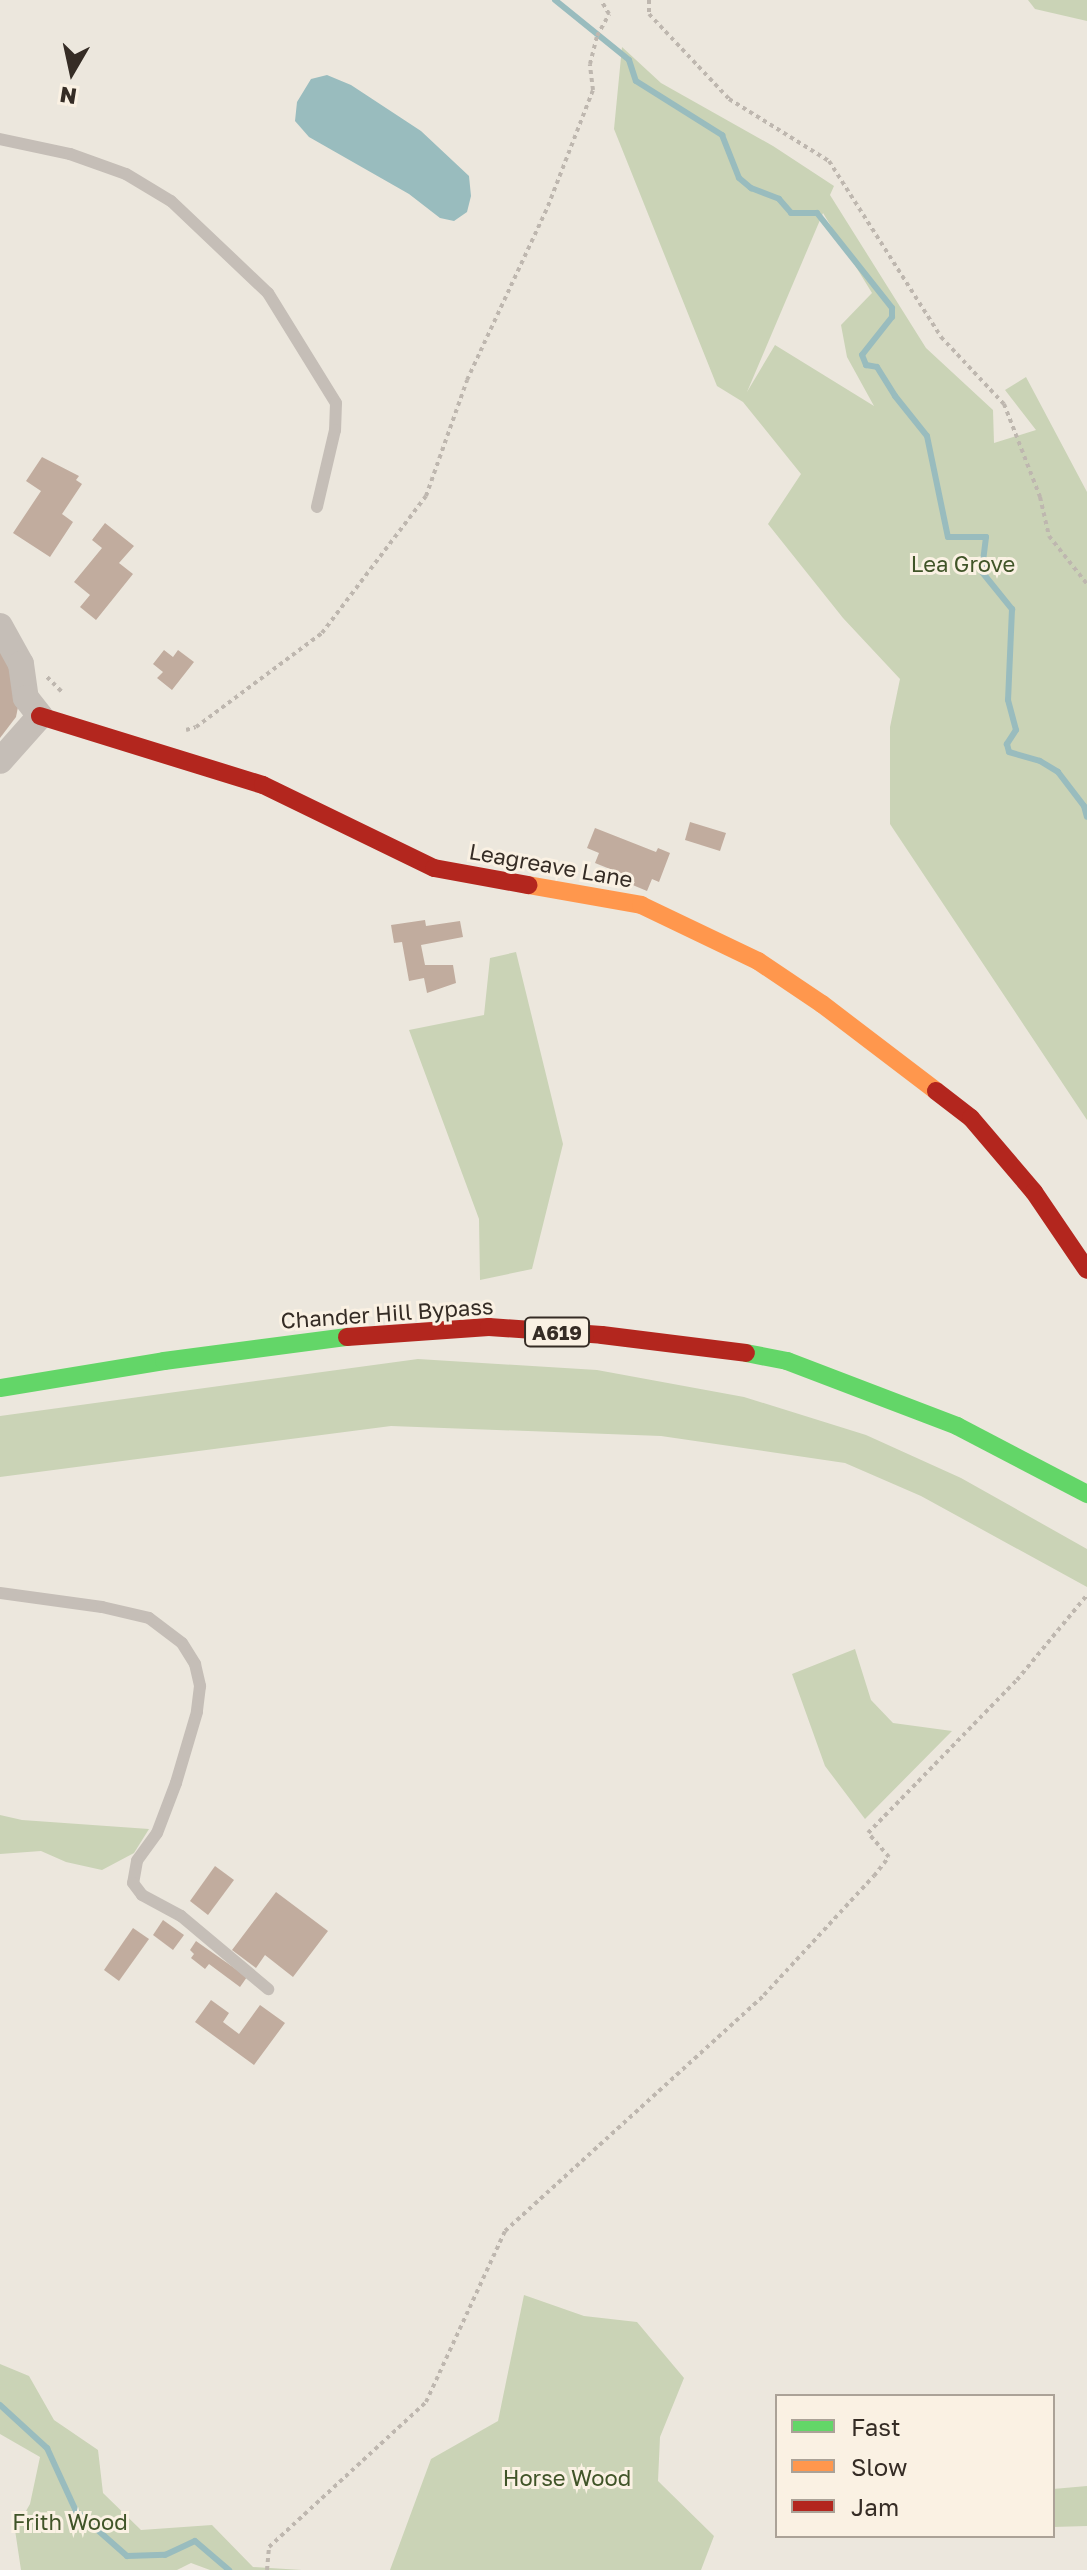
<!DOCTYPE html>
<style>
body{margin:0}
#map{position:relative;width:1087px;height:2570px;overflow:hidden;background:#ece7dd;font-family:"Golos Text",sans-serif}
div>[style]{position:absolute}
.green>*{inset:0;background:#cad3b6}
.water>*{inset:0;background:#99bcbe}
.stream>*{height:6px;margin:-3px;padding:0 3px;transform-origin:3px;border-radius:3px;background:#99bcbe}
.building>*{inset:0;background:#c1ac9e}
.path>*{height:4px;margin-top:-2px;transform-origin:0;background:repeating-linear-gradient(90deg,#beb7af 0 4px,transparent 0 8px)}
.lane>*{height:12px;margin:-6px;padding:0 6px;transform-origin:6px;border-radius:6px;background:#c5beb7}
.street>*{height:26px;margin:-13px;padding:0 13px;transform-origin:13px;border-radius:13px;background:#c5beb7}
.fast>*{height:18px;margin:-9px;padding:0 9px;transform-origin:9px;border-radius:9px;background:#63d668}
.slow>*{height:18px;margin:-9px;padding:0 9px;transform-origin:9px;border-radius:9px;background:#ff974d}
.jam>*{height:18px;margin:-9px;padding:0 9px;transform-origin:9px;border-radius:9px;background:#b3261e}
span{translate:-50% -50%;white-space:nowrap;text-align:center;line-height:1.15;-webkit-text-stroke:6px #faf1e3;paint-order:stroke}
.shield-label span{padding:2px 6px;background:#faf1e3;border:2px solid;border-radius:6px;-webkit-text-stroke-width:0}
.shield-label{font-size:20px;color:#352c25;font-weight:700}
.park-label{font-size:22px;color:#405428}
.street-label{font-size:22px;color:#352c25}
.legend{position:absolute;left:775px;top:2394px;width:280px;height:144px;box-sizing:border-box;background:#faf1e3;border:2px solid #aba297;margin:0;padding:10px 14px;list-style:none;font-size:24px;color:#352c25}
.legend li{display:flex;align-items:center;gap:16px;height:40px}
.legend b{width:40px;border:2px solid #aba297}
.north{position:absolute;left:32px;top:32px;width:80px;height:80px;-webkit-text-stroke:6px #faf1e3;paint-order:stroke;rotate:189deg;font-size:22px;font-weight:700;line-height:32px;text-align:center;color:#352c25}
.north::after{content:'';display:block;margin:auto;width:28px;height:36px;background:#352c25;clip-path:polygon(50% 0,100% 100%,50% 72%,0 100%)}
</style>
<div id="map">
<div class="green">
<i style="clip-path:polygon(1028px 0,1087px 0,1087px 21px,1035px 9px)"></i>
<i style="clip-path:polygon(evenodd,622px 47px,661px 83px,773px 146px,834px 186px,830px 195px,926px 348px,993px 410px,994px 443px,1036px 430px,1005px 390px,1026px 377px,1087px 492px,1087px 1120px,890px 824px,890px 727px,900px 679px,843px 618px,768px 524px,801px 474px,743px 402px,717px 386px,614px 129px,622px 47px,823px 213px,872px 293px,841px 325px,847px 357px,874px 406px,775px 345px,747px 392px,823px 213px)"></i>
<i style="clip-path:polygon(516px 952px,563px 1144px,532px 1269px,480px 1280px,479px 1219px,409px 1030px,484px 1015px,490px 958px)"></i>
<i style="clip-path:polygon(418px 1359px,597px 1370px,744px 1397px,866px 1435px,961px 1478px,1087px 1549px,1087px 1587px,921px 1496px,845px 1463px,661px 1436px,391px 1426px,0 1477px,0 1416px)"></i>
<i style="clip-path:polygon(855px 1649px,871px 1700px,893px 1723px,952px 1731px,865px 1819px,825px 1766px,792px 1674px)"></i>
<i style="clip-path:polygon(0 1815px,22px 1820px,149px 1829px,134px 1853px,102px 1870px,66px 1862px,41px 1851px,0 1854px)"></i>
<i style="clip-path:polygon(524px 2295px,584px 2316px,637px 2322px,684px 2378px,660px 2437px,658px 2481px,714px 2536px,701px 2570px,390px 2570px,431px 2459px,498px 2421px)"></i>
<i style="clip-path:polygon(0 2364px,29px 2376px,54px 2420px,98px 2450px,103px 2493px,141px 2530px,212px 2525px,253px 2567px,302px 2570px,210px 2570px,191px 2563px,177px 2570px,21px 2570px,15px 2530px,30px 2504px,40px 2457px,0 2434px)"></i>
<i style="clip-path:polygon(1087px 2486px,1087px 2526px,1053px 2527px,1053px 2489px)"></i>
</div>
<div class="water">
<i style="clip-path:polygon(327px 75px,351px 85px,421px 131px,469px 176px,471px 196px,467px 212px,454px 221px,440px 218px,409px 194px,309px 137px,295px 121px,297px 102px,311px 79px)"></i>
</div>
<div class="stream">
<i style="left:555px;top:0;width:95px;rotate:39deg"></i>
<i style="left:629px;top:60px;width:22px;rotate:72deg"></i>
<i style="left:636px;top:81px;width:102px;rotate:32.1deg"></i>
<i style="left:722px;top:135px;width:46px;rotate:68.4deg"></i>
<i style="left:739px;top:178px;width:16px;rotate:40deg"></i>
<i style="left:751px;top:188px;width:30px;rotate:21deg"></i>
<i style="left:779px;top:199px;width:18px;rotate:49deg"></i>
<i style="left:791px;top:213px;width:26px"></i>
<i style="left:817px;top:213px;width:121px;rotate:51.7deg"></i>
<i style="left:892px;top:308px;width:9px;rotate:90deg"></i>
<i style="left:892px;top:317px;width:48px;rotate:128.3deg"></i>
<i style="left:862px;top:355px;width:11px;rotate:68deg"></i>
<i style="left:866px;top:365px;width:11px;rotate:10deg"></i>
<i style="left:877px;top:367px;width:34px;rotate:58deg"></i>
<i style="left:895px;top:396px;width:51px;rotate:51.3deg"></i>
<i style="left:927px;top:436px;width:103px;rotate:78.3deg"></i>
<i style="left:948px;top:537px;width:38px"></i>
<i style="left:986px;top:537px;width:35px;rotate:97deg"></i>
<i style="left:982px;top:572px;width:48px;rotate:51deg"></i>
<i style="left:1012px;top:609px;width:91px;rotate:92.5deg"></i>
<i style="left:1008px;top:700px;width:31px;rotate:75deg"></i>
<i style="left:1016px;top:730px;width:17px;rotate:123deg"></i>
<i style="left:1007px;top:744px;width:8px;rotate:76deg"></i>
<i style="left:1009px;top:752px;width:32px;rotate:16deg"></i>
<i style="left:1040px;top:761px;width:21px;rotate:31deg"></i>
<i style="left:1058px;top:772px;width:43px;rotate:52.6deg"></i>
<i style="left:1084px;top:806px;width:11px;rotate:75deg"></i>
<i style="left:0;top:2405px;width:64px;rotate:42.5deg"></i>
<i style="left:47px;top:2448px;width:69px;rotate:65.3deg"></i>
<i style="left:76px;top:2511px;width:68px;rotate:41.4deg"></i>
<i style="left:127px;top:2556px;width:38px;rotate:-2deg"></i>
<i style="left:165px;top:2555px;width:33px;rotate:-25deg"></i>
<i style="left:195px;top:2541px;width:45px;rotate:40.5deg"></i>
</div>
<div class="building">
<i style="clip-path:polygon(42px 457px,79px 476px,76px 480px,82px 484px,62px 514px,73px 522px,50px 557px,13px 533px,41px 491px,26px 481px)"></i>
<i style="clip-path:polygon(105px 523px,134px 546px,119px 563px,133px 574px,96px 620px,80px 607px,90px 595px,74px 582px,102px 548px,92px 540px)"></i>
<i style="clip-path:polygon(0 645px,20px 697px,16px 717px,0 738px)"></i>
<i style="clip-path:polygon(164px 650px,173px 657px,178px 650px,194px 662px,172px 690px,157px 678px,163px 672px,153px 664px)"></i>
<i style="clip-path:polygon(690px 822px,726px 833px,720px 851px,685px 840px)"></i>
<i style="clip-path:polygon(595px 828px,656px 852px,658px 848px,670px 853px,659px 882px,652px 879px,647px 891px,623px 881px,625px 875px,595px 863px,599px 853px,587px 848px)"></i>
<i style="clip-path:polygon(425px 920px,426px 926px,460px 921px,463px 937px,421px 945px,425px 965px,453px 965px,456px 983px,427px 993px,424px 978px,409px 981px,402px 942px,394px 943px,391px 925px)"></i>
<i style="clip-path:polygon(215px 1866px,234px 1880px,208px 1915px,190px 1901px)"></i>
<i style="clip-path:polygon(276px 1892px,328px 1931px,293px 1977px,265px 1955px,256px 1968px,232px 1950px)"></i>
<i style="clip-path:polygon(163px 1920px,184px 1935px,173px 1950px,153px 1935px)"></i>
<i style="clip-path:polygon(133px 1928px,149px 1939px,119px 1981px,104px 1970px)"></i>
<i style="clip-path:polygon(196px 1941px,247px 1977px,240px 1987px,209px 1964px,205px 1969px,191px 1958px,194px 1954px,190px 1950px)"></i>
<i style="clip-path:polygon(211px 2000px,229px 2013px,223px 2022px,239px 2034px,260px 2005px,285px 2023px,254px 2065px,195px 2022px)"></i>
</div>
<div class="path">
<i style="left:649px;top:0;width:14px;rotate:90deg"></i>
<i style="left:649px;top:14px;width:117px;rotate:46.7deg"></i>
<i style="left:729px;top:99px;width:118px;rotate:31.8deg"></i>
<i style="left:829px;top:161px;width:209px;rotate:57.5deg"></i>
<i style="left:941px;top:337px;width:92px;rotate:46.8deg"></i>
<i style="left:1004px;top:404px;width:100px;rotate:68.8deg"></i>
<i style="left:1040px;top:497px;width:40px;rotate:77deg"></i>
<i style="left:1049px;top:536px;width:61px;rotate:51.6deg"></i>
<i style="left:47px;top:677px;width:23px;rotate:45deg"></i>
<i style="left:186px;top:730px;width:10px;rotate:-17deg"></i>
<i style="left:196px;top:727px;width:157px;rotate:-36.7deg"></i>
<i style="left:322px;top:633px;width:172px;rotate:-52.8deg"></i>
<i style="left:426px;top:496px;width:123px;rotate:-70.5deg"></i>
<i style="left:467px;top:380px;width:192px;rotate:-65deg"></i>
<i style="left:548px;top:206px;width:124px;rotate:-68.8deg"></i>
<i style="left:593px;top:90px;width:26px;rotate:-97deg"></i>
<i style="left:590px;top:64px;width:29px;rotate:-76deg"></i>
<i style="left:597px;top:36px;width:25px;rotate:-61deg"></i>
<i style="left:609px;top:14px;width:16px;rotate:-120deg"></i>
<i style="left:267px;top:2570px;width:23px;rotate:-85deg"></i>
<i style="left:269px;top:2547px;width:214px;rotate:-42.7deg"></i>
<i style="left:426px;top:2402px;width:188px;rotate:-65.2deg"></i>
<i style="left:505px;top:2231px;width:350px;rotate:-42.3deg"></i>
<i style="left:764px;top:1995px;width:162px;rotate:-47.3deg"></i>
<i style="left:874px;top:1876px;width:24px;rotate:-52deg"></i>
<i style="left:889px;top:1857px;width:32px;rotate:-131deg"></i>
<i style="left:868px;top:1833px;width:214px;rotate:-45.8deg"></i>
<i style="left:1017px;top:1680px;width:110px;rotate:-50.5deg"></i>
</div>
<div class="lane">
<i style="left:0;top:139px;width:72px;rotate:12.1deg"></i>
<i style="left:70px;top:154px;width:59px;rotate:19.7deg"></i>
<i style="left:126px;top:174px;width:52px;rotate:31deg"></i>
<i style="left:171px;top:201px;width:134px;rotate:43.5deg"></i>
<i style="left:268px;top:293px;width:129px;rotate:58.3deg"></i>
<i style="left:336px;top:403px;width:27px;rotate:92deg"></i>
<i style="left:335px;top:430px;width:79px;rotate:103.2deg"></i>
<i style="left:0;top:1593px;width:103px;rotate:7.8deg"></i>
<i style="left:102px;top:1607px;width:48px;rotate:13.2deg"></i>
<i style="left:149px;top:1618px;width:41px;rotate:37.1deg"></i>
<i style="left:182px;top:1643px;width:25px;rotate:58deg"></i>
<i style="left:195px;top:1664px;width:23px;rotate:77deg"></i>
<i style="left:200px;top:1686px;width:26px;rotate:97deg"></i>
<i style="left:197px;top:1712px;width:74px;rotate:106.5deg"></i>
<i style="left:176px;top:1783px;width:53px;rotate:110.8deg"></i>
<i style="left:157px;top:1833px;width:34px;rotate:126deg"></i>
<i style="left:137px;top:1861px;width:22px;rotate:100deg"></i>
<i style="left:133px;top:1883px;width:15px;rotate:53deg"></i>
<i style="left:142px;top:1895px;width:44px;rotate:28.3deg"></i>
<i style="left:181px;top:1916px;width:114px;rotate:40deg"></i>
</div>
<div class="street">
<i style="left:0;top:626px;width:43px;rotate:61.1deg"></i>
<i style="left:21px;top:664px;width:34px;rotate:82deg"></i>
<i style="left:26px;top:698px;width:23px;rotate:52deg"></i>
<i style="left:40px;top:716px;width:60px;rotate:131.6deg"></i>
</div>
<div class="fast">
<i style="left:746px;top:1353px;width:42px;rotate:11deg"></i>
<i style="left:787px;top:1361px;width:182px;rotate:20.9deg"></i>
<i style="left:957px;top:1426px;width:147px;rotate:27.6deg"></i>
<i style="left:0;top:1388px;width:166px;rotate:-9.3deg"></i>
<i style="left:164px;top:1361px;width:185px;rotate:-7.5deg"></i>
</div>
<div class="slow">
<i style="left:528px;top:885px;width:115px;rotate:10deg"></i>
<i style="left:641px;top:905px;width:130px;rotate:25.6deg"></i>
<i style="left:758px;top:961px;width:77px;rotate:33.9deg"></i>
<i style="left:822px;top:1004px;width:143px;rotate:37.3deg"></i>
</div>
<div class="jam">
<i style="left:40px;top:716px;width:233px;rotate:17.2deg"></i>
<i style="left:263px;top:785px;width:190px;rotate:25.9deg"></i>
<i style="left:434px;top:868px;width:96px;rotate:10.3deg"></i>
<i style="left:936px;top:1091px;width:44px;rotate:37.6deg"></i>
<i style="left:971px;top:1118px;width:97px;rotate:49.6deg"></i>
<i style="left:1034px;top:1192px;width:94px;rotate:55.8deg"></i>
<i style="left:347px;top:1337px;width:142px;rotate:-4deg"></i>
<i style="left:489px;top:1327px;width:113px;rotate:4deg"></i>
<i style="left:602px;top:1335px;width:145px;rotate:7.1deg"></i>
</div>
<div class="shield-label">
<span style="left:557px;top:1332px">A619</span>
</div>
<div class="park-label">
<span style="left:963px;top:564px">Lea Grove</span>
<span style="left:567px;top:2478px">Horse Wood</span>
<span style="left:70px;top:2522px">Frith Wood</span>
</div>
<div class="street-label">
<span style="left:551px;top:865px;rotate:10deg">Leagreave Lane</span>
<span style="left:387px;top:1313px;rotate:-4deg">Chander Hill Bypass</span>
</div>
<ul class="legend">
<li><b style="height:10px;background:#63d668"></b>Fast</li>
<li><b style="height:10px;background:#ff974d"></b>Slow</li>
<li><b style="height:10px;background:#b3261e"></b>Jam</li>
</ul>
<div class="north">N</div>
</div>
